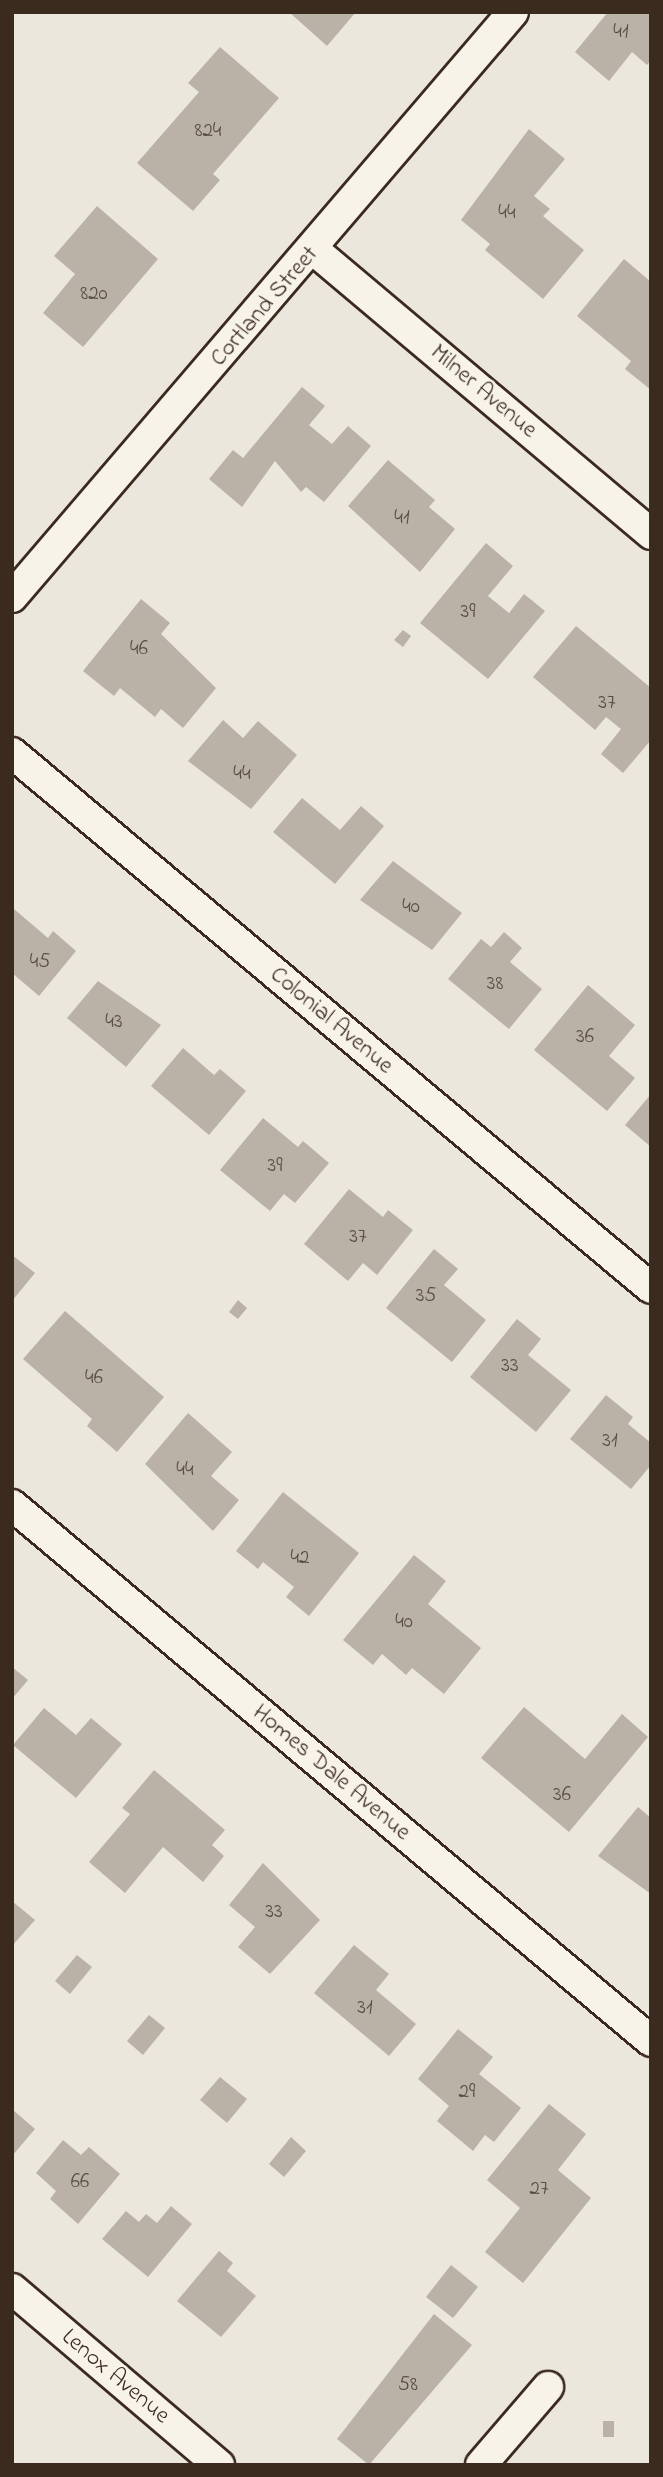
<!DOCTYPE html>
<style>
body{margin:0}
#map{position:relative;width:663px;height:2477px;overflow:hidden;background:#ece7dc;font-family:"Indie Flower",sans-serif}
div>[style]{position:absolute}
.building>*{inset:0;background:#bab2a7}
.roads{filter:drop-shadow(2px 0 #3b2a1e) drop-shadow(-2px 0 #3b2a1e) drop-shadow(0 2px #3b2a1e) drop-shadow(0 -2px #3b2a1e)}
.minor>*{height:30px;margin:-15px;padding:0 15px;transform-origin:15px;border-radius:15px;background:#f7f3e8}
span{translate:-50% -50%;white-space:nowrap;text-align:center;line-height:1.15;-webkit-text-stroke:5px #f7f3e8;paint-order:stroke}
.number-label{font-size:21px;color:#5b4c40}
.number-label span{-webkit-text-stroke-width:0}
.street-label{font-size:24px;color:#3b2a1e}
.frame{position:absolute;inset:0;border:14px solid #3b2a1e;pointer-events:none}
</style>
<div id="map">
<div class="building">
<i style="clip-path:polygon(289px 12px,356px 12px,327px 46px)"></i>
<i style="clip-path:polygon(608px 12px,651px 12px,651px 60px,647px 65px,632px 52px,609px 81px,575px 52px)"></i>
<i style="clip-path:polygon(220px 47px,279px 98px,213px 174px,220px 180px,193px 211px,137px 163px,199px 92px,188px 83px)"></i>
<i style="clip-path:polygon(529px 129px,565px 159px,534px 196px,550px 209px,543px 216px,584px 250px,543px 299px,485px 250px,490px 244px,461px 220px)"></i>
<i style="clip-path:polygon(97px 206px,158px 259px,83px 347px,43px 313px,75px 274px,54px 256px)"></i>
<i style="clip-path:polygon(624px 259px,651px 282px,651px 390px,625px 369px,631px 361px,577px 316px)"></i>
<i style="clip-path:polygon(302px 387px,325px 406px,309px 425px,332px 444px,348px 426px,371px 446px,324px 502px,306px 487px,301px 492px,275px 461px,242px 507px,209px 479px,233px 450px,243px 458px)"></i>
<i style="clip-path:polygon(388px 460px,435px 500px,429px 507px,455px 529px,420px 572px,348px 506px)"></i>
<i style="clip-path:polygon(486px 543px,513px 566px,488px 596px,509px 613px,524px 594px,545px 611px,488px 679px,420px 623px)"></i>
<i style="clip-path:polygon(141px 599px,170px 623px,161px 634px,216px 688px,183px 728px,161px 709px,155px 717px,120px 688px,114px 696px,83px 671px)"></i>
<i style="clip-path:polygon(576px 626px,651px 688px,651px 740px,623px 773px,601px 754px,621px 729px,606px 717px,595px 730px,533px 677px)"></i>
<i style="clip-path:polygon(403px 630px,411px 636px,403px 647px,394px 640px)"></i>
<i style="clip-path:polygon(223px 720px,243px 738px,258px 721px,297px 755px,251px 809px,188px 761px)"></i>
<i style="clip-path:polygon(302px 798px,340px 830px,361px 806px,384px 826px,335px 884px,273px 832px)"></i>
<i style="clip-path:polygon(393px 861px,462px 913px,432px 950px,360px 900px)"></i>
<i style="clip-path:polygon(14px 909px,48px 938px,53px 931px,76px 951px,39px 996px,12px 973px)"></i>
<i style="clip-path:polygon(504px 932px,522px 948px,510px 962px,542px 989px,509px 1029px,448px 979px,481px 939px,491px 947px)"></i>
<i style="clip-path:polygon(98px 981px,161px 1025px,126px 1067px,67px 1018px)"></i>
<i style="clip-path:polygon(588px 985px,635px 1025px,609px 1056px,635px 1078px,607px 1111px,534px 1050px)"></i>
<i style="clip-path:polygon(183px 1048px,214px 1075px,220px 1069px,246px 1091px,209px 1135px,151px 1086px)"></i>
<i style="clip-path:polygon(651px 1094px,651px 1147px,625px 1125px)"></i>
<i style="clip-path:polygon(263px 1118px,298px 1147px,303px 1141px,329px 1163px,295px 1203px,284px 1194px,270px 1211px,220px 1170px)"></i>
<i style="clip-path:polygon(349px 1189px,383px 1217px,388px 1210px,413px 1230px,377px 1275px,363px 1263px,348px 1281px,304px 1244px)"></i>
<i style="clip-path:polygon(434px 1249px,458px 1269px,444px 1285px,486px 1320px,452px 1362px,386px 1308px)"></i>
<i style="clip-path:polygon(12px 1255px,35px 1273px,12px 1301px)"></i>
<i style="clip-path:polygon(238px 1300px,247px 1308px,238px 1319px,229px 1312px)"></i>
<i style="clip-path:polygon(65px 1311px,164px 1397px,117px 1452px,87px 1426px,92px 1419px,23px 1359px)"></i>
<i style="clip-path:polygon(517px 1319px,541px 1339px,528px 1355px,571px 1390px,536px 1432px,470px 1377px)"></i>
<i style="clip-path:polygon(606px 1395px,633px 1417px,628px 1424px,651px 1443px,651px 1465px,631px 1489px,570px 1439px)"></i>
<i style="clip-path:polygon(188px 1413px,232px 1452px,211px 1476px,239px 1500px,213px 1531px,145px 1464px)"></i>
<i style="clip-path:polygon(283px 1492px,359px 1553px,309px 1616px,286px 1597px,294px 1587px,263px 1562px,258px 1569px,236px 1551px)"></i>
<i style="clip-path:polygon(414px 1555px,446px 1581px,428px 1604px,481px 1648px,444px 1694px,412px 1668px,406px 1675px,382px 1654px,373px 1665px,343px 1640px)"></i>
<i style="clip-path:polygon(12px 1667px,28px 1680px,12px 1699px)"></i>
<i style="clip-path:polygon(524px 1707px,585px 1759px,622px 1714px,648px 1737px,569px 1832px,481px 1758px)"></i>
<i style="clip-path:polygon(44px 1708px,76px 1735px,91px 1718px,122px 1744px,76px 1798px,13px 1745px)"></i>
<i style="clip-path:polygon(154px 1770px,225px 1830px,212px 1845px,224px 1856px,203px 1882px,163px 1847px,125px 1893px,89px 1862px,130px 1814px,122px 1808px)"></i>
<i style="clip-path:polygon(638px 1807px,651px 1818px,651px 1894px,598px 1856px)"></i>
<i style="clip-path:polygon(263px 1863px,320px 1920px,270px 1974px,238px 1947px,255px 1927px,229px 1905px)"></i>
<i style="clip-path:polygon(12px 1901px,35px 1920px,12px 1946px)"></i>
<i style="clip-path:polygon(354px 1945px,389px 1974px,376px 1990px,416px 2024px,389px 2056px,314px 1993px)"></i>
<i style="clip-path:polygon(77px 1955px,92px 1967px,70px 1994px,55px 1981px)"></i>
<i style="clip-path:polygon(149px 2015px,165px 2028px,143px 2055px,127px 2041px)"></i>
<i style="clip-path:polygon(458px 2029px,493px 2057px,479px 2074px,521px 2108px,494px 2142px,485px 2135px,473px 2151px,437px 2121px,449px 2106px,418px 2079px)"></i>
<i style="clip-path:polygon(220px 2077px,247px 2099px,227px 2123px,200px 2100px)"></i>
<i style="clip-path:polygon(549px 2104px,586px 2134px,558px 2170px,591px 2198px,523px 2283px,485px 2252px,520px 2208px,487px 2180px)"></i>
<i style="clip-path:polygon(12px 2109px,35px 2129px,12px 2156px)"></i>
<i style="clip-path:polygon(291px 2137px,306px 2151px,284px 2177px,269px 2164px)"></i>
<i style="clip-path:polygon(63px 2140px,81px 2155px,89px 2147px,120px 2174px,78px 2224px,50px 2199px,56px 2191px,36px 2173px)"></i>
<i style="clip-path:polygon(171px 2206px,192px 2224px,148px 2277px,102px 2239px,126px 2211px,139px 2222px,146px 2214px,157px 2223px)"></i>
<i style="clip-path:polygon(219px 2251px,233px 2263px,227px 2271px,256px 2296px,221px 2337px,177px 2301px)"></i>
<i style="clip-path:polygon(451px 2265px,478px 2287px,453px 2318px,426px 2297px)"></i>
<i style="clip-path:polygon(434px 2314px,472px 2345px,369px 2465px,337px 2439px)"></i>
<i style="clip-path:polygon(603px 2421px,614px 2421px,614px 2437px,603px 2437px)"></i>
</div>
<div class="roads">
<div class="minor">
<i style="left:314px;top:250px;width:441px;rotate:40.1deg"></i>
<i style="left:12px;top:597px;width:770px;rotate:-49.42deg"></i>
<i style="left:12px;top:753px;width:833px;rotate:39.94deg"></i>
<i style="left:12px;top:1505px;width:834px;rotate:39.99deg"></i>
<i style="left:12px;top:2289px;width:272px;rotate:40.4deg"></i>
<i style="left:481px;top:2465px;width:103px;rotate:-49.3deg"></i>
</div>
</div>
<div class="number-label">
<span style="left:621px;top:32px">41</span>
<span style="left:208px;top:131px">824</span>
<span style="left:507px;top:213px">44</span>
<span style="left:94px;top:294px">820</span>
<span style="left:402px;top:518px">41</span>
<span style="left:468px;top:612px">39</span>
<span style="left:139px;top:649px">46</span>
<span style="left:607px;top:703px">37</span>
<span style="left:242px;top:774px">44</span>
<span style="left:411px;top:907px">40</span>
<span style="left:40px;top:962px">45</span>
<span style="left:495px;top:984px">38</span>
<span style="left:114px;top:1022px">43</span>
<span style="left:585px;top:1037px">36</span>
<span style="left:275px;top:1166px">39</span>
<span style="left:358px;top:1237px">37</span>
<span style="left:426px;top:1296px">35</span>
<span style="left:510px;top:1366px">33</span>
<span style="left:94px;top:1378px">46</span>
<span style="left:610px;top:1441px">31</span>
<span style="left:185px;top:1470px">44</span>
<span style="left:300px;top:1558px">42</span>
<span style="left:404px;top:1622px">40</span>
<span style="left:562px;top:1795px">36</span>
<span style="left:274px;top:1912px">33</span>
<span style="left:365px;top:2008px">31</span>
<span style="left:467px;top:2092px">29</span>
<span style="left:80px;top:2182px">66</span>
<span style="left:539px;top:2189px">27</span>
<span style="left:408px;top:2385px">58</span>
</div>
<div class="street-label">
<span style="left:265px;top:307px;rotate:-49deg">Cortland Street</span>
<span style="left:483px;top:392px;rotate:40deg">Milner Avenue</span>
<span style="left:331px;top:1021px;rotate:40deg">Colonial Avenue</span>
<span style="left:331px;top:1773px;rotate:40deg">Homes Dale Avenue</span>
<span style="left:115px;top:2377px;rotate:40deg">Lenox Avenue</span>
</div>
<div class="frame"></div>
</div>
